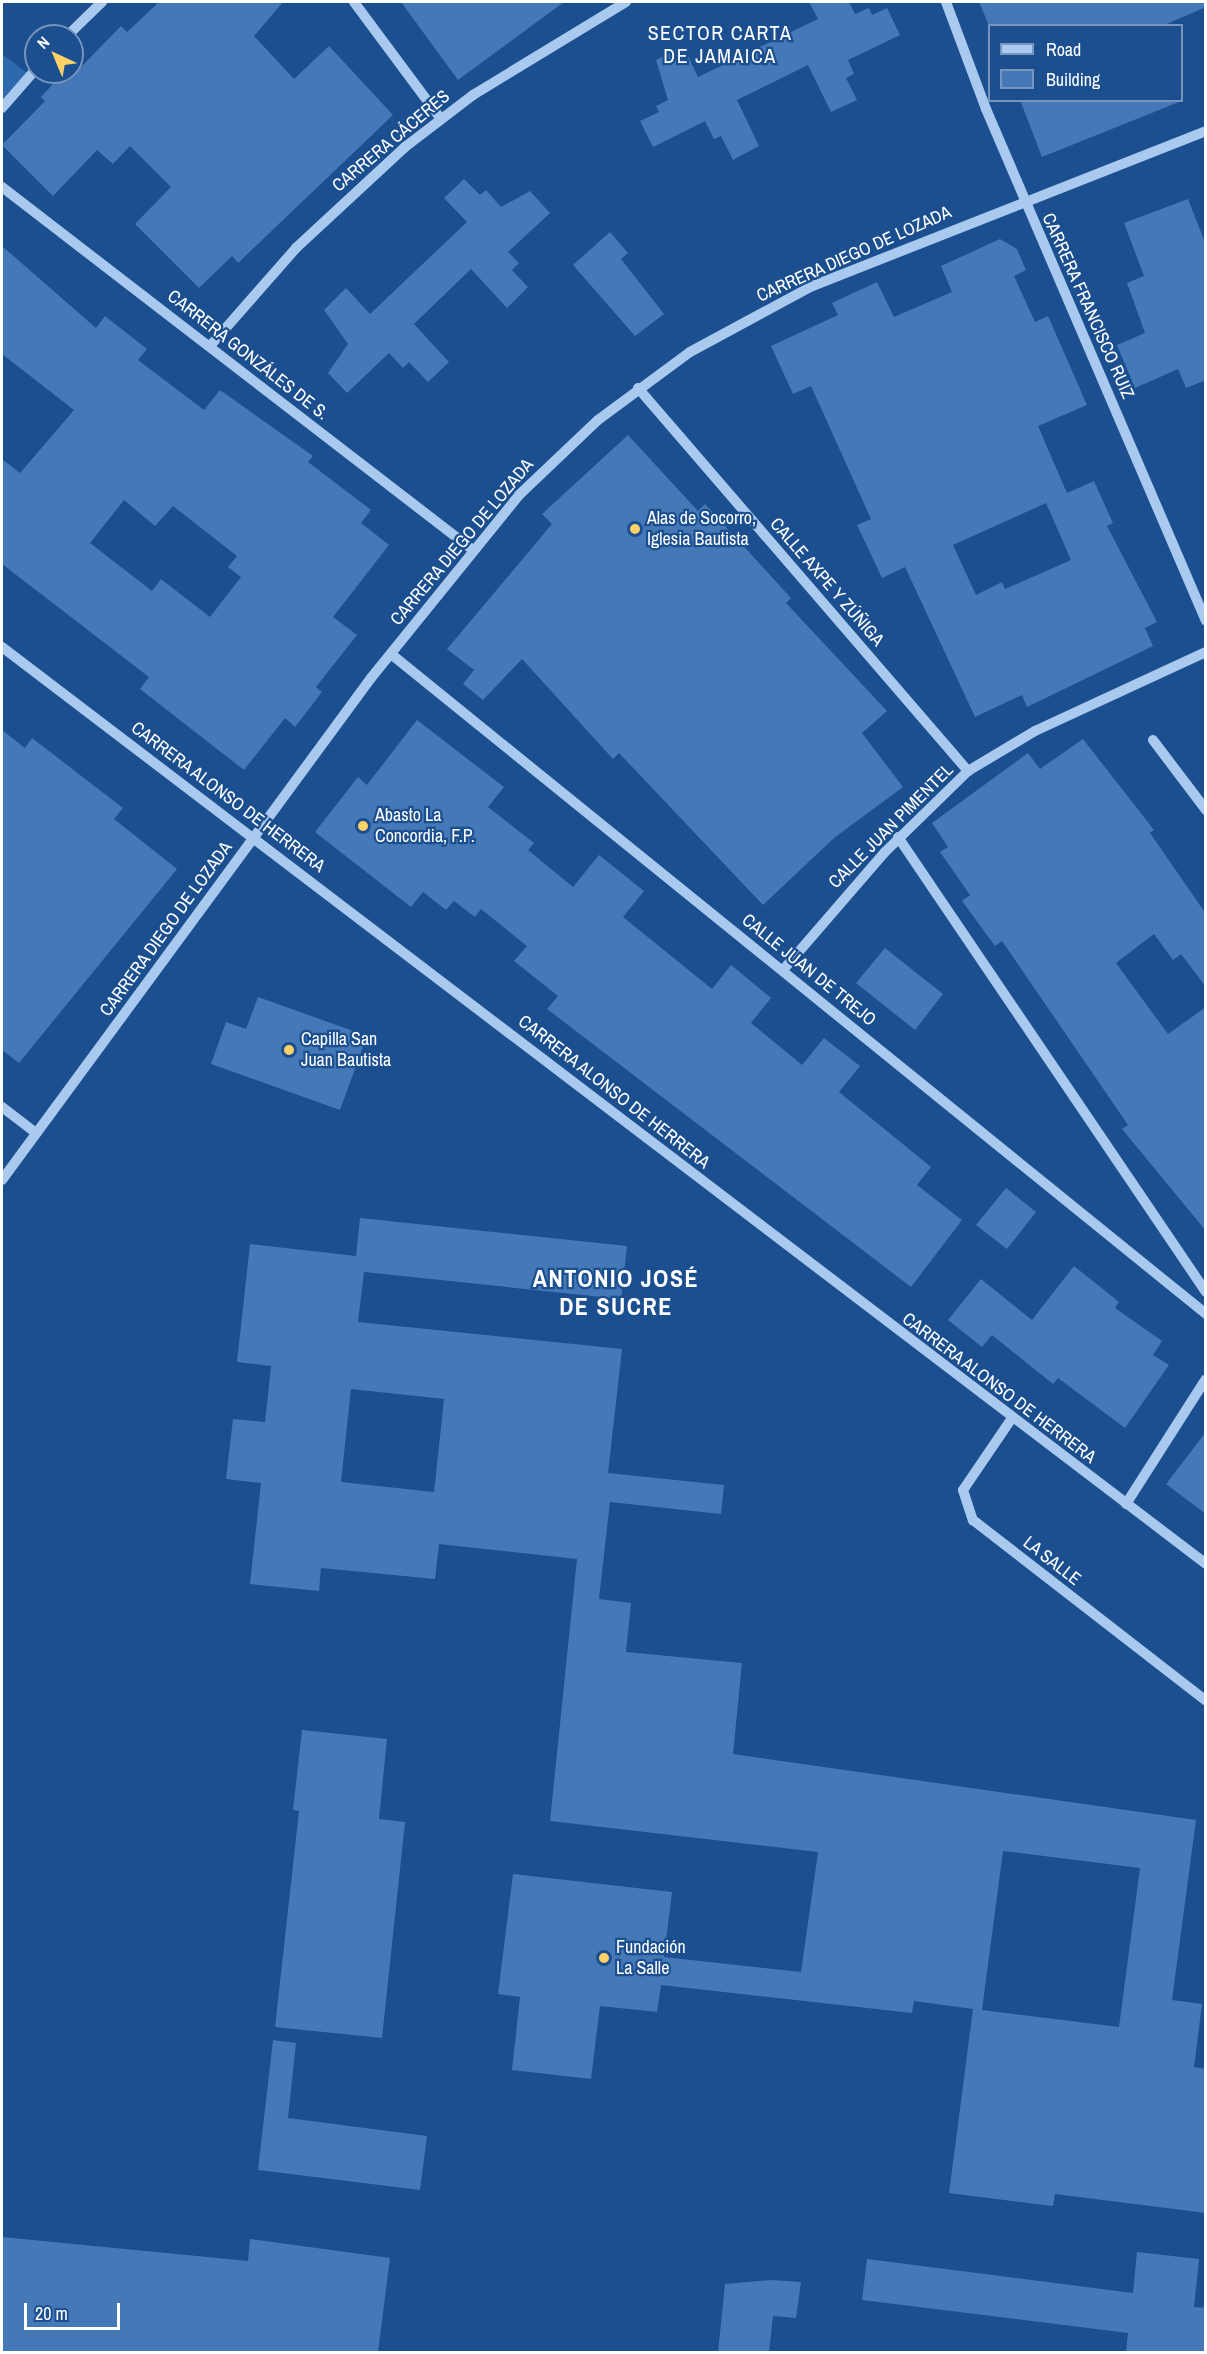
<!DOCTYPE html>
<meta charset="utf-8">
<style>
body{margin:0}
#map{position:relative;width:1207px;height:2354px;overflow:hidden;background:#1b4f8f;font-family:"Archivo Narrow",sans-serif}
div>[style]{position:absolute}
.green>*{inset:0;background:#2e69ad}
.building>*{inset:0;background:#4478b7}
.minor>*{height:10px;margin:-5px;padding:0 5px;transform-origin:5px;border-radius:5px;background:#a9c9ee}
.dots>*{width:16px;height:16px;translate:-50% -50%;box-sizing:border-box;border:3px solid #1b4f8f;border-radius:50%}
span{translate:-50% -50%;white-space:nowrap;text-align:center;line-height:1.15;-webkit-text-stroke:4.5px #1b4f8f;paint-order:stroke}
.street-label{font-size:18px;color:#fff}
.poi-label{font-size:18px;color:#fff}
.left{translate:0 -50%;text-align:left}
.neighbourhood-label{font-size:20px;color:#fff;letter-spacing:1.5px}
.district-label{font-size:24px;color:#fff;font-weight:700;letter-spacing:1.5px}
.frame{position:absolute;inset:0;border:3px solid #fff;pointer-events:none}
.legend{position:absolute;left:988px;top:24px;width:195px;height:78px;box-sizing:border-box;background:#1b4f8f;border:2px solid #7695bc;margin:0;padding:8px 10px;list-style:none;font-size:18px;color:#fff}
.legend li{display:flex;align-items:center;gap:12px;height:30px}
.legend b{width:30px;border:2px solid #7695bc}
.north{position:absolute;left:24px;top:24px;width:60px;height:60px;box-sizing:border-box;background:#1b4f8f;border:2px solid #7695bc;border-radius:50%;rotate:316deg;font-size:16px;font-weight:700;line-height:24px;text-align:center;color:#fff}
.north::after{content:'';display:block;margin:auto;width:21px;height:27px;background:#ffd166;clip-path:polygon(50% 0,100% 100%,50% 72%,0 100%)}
.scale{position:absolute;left:24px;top:2303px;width:96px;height:27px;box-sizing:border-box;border:3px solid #fff;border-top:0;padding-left:8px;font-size:18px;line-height:21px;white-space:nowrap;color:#fff;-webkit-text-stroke:4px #1b4f8f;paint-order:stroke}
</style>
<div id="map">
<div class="green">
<i style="clip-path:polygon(2px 54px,30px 75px,2px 108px)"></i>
</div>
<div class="building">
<i style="clip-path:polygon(159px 2px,283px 2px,254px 36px,294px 79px,329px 46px,393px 115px,238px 263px,232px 256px,199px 288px,135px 224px,171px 187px,130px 146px,113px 164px,97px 150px,53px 196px,2px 145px,45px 101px,41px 97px,64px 72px,72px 72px,72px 66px,77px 71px,121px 26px,127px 32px)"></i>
<i style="clip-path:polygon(401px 2px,564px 2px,458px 80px)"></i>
<i style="clip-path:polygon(809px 2px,849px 2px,855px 14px,869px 8px,872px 15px,887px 8px,900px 35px,848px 60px,854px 74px,846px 78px,857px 100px,831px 112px,808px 65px,737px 100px,759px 146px,733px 160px,721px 136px,714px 139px,705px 121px,653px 147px,640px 121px,659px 112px,656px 106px,668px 100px,656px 60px,683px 46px,698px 77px,818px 19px)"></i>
<i style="clip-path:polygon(979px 2px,1206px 2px,1206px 7px,1162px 26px,989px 26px)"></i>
<i style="clip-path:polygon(1020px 100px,1179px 100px,1179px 102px,1042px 157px)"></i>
<i style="clip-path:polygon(464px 179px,480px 195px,486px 190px,501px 207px,530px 191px,550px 213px,508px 252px,519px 263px,512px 270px,528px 287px,507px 308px,471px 269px,414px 324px,449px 362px,428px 382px,409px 362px,403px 368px,389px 353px,347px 393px,328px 373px,348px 344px,324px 310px,346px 288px,370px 314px,467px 222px,444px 198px)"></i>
<i style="clip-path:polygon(1188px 199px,1206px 245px,1206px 380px,1186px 388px,1178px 369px,1135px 388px,1117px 345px,1145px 333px,1127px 283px,1144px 276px,1124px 223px)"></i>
<i style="clip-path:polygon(610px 232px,628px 253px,621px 259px,664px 314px,635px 336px,573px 265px)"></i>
<i style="clip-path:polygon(evenodd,1000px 239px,1017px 249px,1026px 270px,1014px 276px,1035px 322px,1048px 316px,1087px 405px,1038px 426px,1067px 493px,1094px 481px,1113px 523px,1107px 526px,1157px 622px,1145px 628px,1153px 646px,1027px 707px,1022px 695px,975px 717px,905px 567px,882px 578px,857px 525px,871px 519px,811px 386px,793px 394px,771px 346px,838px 315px,832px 303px,877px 282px,894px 317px,952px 292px,941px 266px,1000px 239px,1046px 503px,1071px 560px,1005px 589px,1002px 582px,976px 595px,953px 545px,1046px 503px)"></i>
<i style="clip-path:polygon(evenodd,2px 246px,96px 328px,105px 316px,147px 349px,138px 360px,204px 410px,220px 390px,313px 456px,308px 462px,371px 510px,361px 523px,389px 545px,333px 617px,357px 635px,316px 687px,322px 692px,295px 727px,285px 718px,244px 770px,140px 689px,149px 677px,2px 564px,2px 459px,20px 473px,74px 410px,2px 354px,2px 246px,124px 500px,155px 526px,173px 506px,237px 556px,228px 567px,241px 577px,210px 617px,161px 579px,152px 591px,90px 543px,124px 500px)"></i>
<i style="clip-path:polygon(628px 435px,698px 511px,705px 504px,791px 598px,786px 603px,887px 711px,862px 733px,903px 787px,834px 838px,763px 905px,619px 753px,613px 759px,522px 659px,483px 700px,463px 684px,474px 670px,447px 649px,552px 524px,542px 514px)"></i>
<i style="clip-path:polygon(417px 720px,504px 787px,488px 807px,534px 843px,528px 850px,573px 887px,599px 855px,644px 891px,623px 917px,712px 989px,731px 965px,771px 998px,751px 1023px,802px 1065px,824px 1038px,860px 1066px,839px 1092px,931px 1167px,917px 1185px,962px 1220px,911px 1287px,547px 1009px,558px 996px,514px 961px,527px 946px,481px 909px,475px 917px,454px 901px,446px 910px,423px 892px,411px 907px,315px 832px,358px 777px,367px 785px)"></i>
<i style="clip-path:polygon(2px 730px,25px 748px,32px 738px,123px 808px,114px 819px,177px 869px,19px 1063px,2px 1050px)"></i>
<i style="clip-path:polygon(1083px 739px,1154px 830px,1150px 833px,1206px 914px,1206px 987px,1181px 954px,1173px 960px,1154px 934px,1116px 963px,1168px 1034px,1206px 1007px,1206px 1231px,1122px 1129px,1128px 1125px,1002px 941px,995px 946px,962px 901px,970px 895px,940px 852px,948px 847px,932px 823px,1028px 753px,1040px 769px)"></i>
<i style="clip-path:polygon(885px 948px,943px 994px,915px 1030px,856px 983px)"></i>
<i style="clip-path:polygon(258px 997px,367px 1036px,340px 1110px,211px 1064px,226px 1022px,246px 1029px)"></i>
<i style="clip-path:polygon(1006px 1188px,1036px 1212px,1007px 1249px,976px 1225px)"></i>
<i style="clip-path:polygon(evenodd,360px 1218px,627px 1246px,621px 1299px,364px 1272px,358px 1322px,622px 1349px,608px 1473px,724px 1485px,721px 1514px,610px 1502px,599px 1599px,631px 1603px,626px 1652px,742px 1663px,733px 1754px,1196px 1820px,1172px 2000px,1202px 2004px,1194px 2067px,1206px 2069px,1206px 2213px,1055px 2194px,1053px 2206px,949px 2193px,973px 2009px,914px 2001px,912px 2013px,661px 1985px,657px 2012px,600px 2006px,591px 2079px,512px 2070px,520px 1997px,498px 1994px,513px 1874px,672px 1892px,664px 1957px,801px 1972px,818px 1852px,550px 1821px,577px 1559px,439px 1544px,435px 1579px,321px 1568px,319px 1591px,250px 1584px,261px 1483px,226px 1479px,233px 1419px,265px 1422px,271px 1366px,237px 1362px,250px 1244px,356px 1256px,360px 1218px,351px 1389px,444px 1399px,434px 1492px,341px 1482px,351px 1389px,360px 1218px,1003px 1851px,1140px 1868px,1119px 2027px,982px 2010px,1003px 1851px)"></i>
<i style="clip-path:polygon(1074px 1266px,1119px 1302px,1115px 1308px,1162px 1341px,1153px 1355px,1169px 1365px,1125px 1428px,1058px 1378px,1053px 1384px,992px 1335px,982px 1347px,948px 1320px,981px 1279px,1032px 1320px)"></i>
<i style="clip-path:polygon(1206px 1432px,1206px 1514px,1166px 1484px)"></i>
<i style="clip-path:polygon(302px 1730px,387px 1739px,379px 1819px,405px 1822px,382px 2038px,275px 2027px,299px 1811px,293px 1810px)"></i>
<i style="clip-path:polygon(273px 2040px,296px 2043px,288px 2118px,427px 2136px,420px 2190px,258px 2170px)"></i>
<i style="clip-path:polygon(2px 2237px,248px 2261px,250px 2239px,390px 2258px,378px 2352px,2px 2352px)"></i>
<i style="clip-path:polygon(1137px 2252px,1199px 2259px,1194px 2307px,1206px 2308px,1206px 2352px,1126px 2352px,1128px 2333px,862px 2300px,867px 2259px,1133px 2293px)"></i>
<i style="clip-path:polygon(771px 2280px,801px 2282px,796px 2318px,773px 2316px,769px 2352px,718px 2352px,725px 2284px)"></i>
</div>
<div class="minor">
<i style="left:354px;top:2px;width:146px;rotate:53.4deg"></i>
<i style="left:946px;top:2px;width:114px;rotate:69.5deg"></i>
<i style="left:986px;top:109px;width:557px;rotate:66.75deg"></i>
<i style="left:67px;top:36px;width:49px;rotate:-44.2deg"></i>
<i style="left:2px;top:108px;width:52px;rotate:-48.9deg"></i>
<i style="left:2px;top:187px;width:595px;rotate:37.62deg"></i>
<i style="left:210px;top:346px;width:130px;rotate:-48.7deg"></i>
<i style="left:296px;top:248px;width:149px;rotate:-42.8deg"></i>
<i style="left:405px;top:147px;width:86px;rotate:-37.4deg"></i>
<i style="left:473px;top:95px;width:179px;rotate:-31.3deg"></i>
<i style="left:638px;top:388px;width:506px;rotate:49.25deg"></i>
<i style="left:2px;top:647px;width:1513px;rotate:37.29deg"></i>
<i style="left:391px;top:654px;width:1049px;rotate:39deg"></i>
<i style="left:1153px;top:740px;width:88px;rotate:52.9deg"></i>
<i style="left:898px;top:837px;width:549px;rotate:55.91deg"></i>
<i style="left:783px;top:970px;width:156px;rotate:-49.2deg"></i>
<i style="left:885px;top:852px;width:116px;rotate:-44.3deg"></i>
<i style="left:968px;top:771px;width:78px;rotate:-30.8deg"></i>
<i style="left:1035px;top:731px;width:188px;rotate:-24.8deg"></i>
<i style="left:2px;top:1107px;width:43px;rotate:37.4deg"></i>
<i style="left:2px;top:1180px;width:623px;rotate:-53.68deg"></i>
<i style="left:371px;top:678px;width:235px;rotate:-51deg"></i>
<i style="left:519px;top:495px;width:109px;rotate:-43.5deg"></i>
<i style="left:598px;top:420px;width:114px;rotate:-36.5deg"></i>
<i style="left:690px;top:352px;width:136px;rotate:-28.4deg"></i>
<i style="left:810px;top:287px;width:426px;rotate:-21.5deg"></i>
<i style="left:1012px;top:1418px;width:87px;rotate:124.2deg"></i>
<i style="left:963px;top:1490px;width:32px;rotate:72deg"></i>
<i style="left:973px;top:1520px;width:295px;rotate:37.8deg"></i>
<i style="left:1126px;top:1504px;width:148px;rotate:-57.4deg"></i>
</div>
<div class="dots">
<i style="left:635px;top:529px;background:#ffd166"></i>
<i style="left:363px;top:826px;background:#ffd166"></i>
<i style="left:289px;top:1050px;background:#ffd166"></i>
<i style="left:604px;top:1958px;background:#ffd166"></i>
</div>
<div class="street-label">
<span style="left:391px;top:141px;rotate:-40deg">CARRERA CÁCERES</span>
<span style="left:854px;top:254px;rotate:-24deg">CARRERA DIEGO DE LOZADA</span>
<span style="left:1088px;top:306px;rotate:66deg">CARRERA FRANCISCO RUIZ</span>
<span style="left:248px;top:355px;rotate:38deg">CARRERA GONZÁLES DE S.</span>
<span style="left:462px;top:542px;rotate:-50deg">CARRERA DIEGO DE LOZADA</span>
<span style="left:827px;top:582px;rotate:49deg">CALLE AXPE Y ZÚÑIGA</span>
<span style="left:228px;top:797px;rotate:37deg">CARRERA ALONSO DE HERRERA</span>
<span style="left:891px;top:826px;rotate:-45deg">CALLE JUAN PIMENTEL</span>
<span style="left:166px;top:929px;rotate:-54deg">CARRERA DIEGO DE LOZADA</span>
<span style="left:809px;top:970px;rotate:39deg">CALLE JUAN DE TREJO</span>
<span style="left:614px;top:1092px;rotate:38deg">CARRERA ALONSO DE HERRERA</span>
<span style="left:999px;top:1388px;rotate:37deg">CARRERA ALONSO DE HERRERA</span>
<span style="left:1052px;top:1561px;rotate:38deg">LA SALLE</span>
</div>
<div class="poi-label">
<span class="left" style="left:647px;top:529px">Alas de Socorro,<br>Iglesia Bautista</span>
<span class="left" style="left:375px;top:826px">Abasto La<br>Concordia, F.P.</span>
<span class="left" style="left:301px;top:1050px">Capilla San<br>Juan Bautista</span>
<span class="left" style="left:616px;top:1958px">Fundación<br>La Salle</span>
</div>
<div class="neighbourhood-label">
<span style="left:720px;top:44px">SECTOR CARTA<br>DE JAMAICA</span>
</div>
<div class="district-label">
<span style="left:616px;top:1293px">ANTONIO JOSÉ<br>DE SUCRE</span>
</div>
<div class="frame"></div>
<ul class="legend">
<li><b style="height:8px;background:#a9c9ee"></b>Road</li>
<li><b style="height:16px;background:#4478b7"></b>Building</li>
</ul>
<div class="north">N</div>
<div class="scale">20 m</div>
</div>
